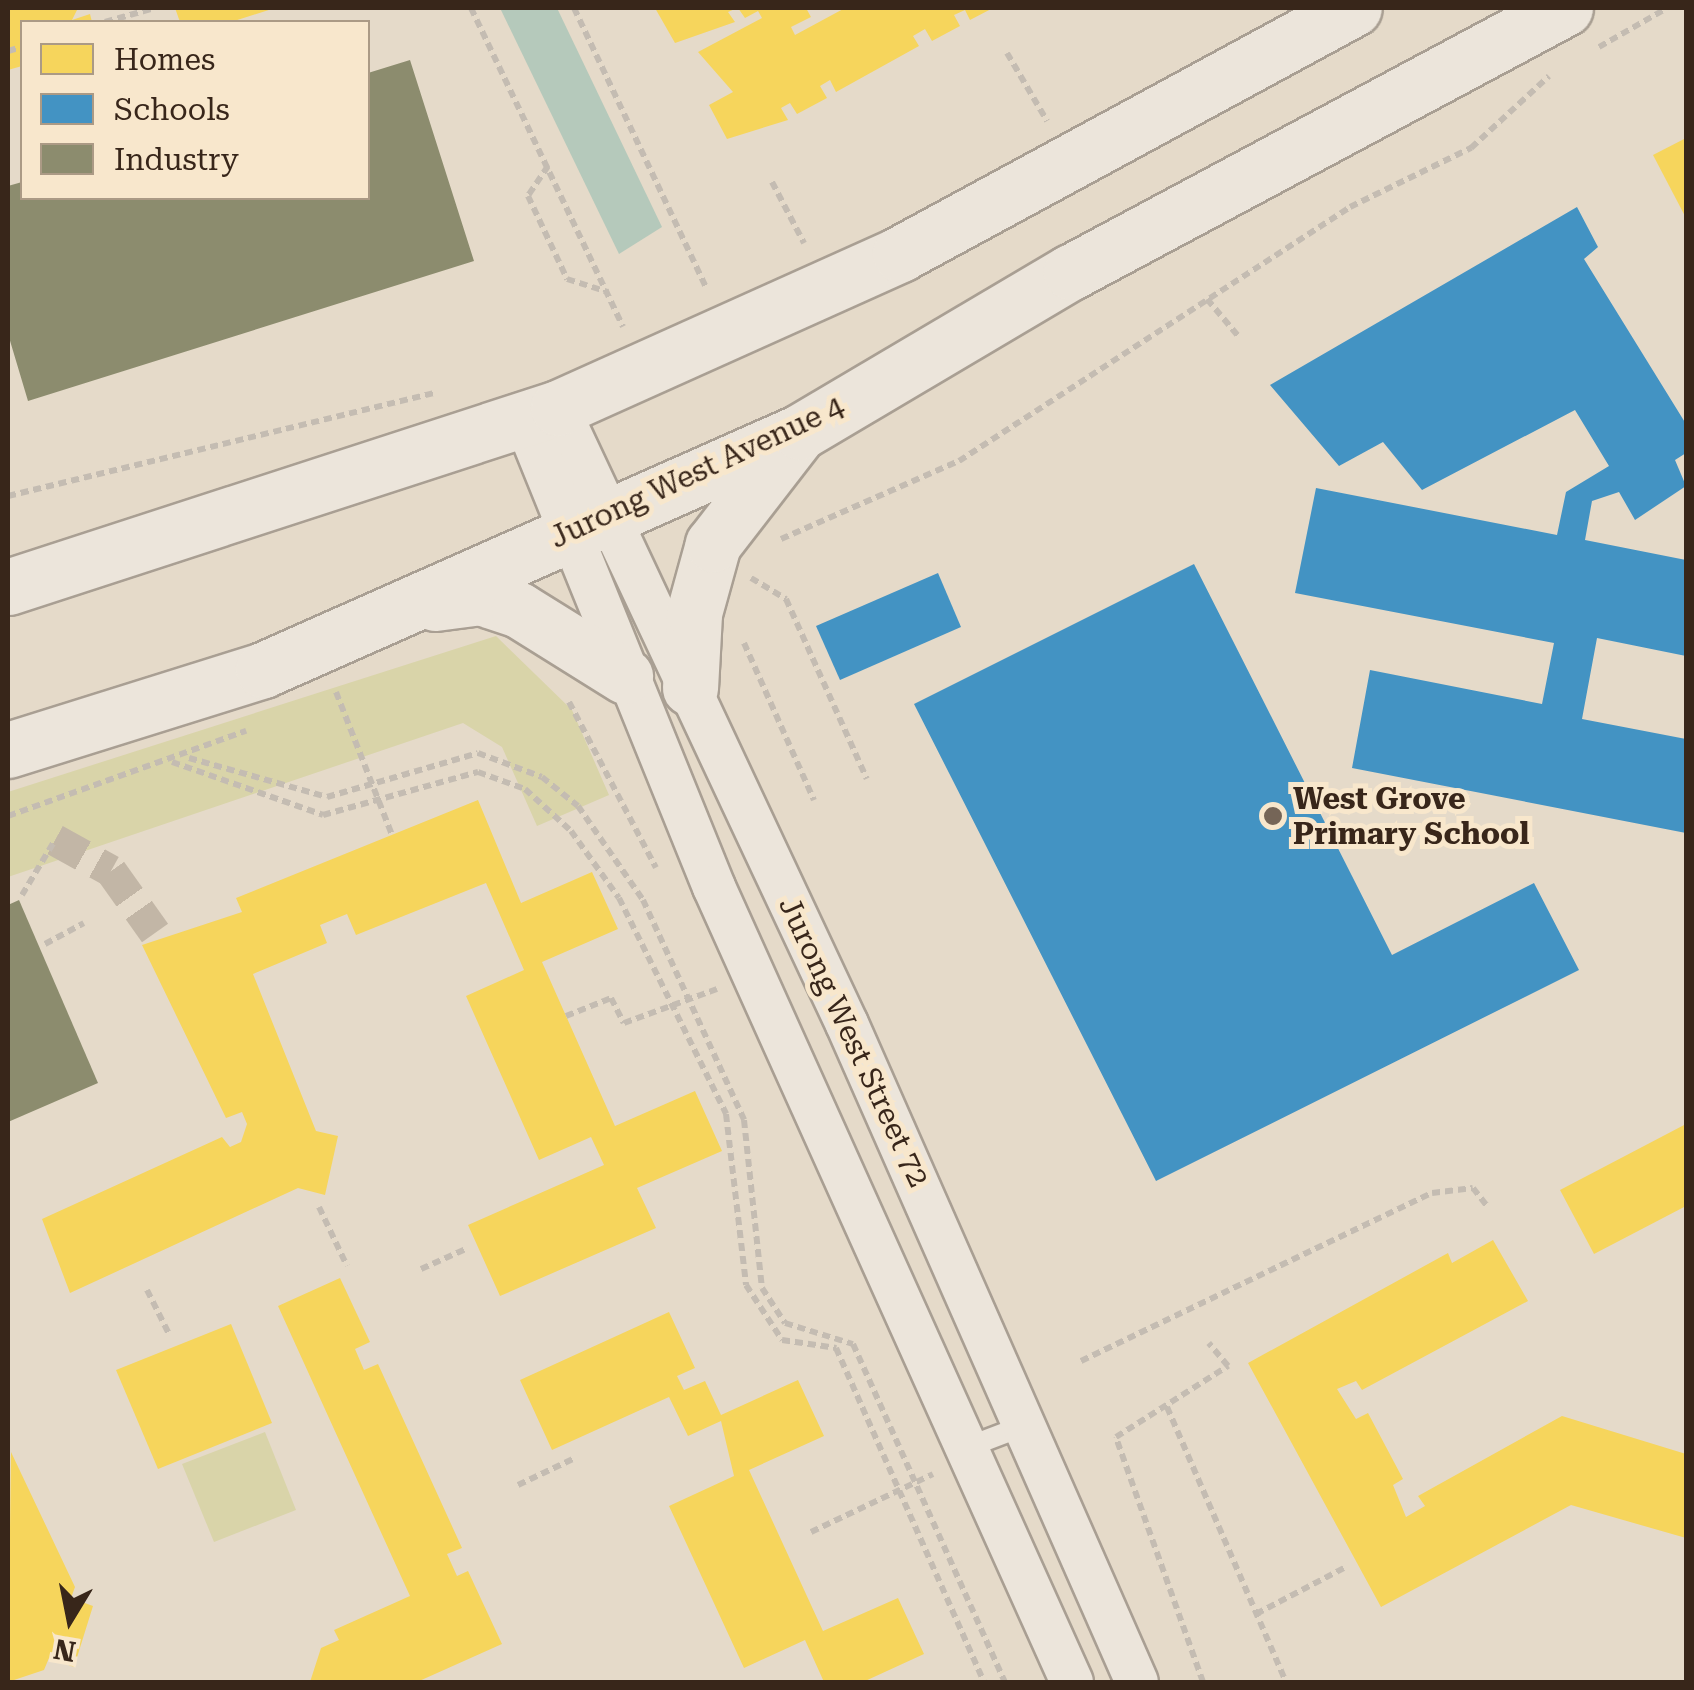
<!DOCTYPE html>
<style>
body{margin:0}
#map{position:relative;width:1694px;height:1690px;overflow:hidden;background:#e5dac9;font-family:"Roboto Serif",serif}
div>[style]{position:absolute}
.green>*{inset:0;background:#d9d4a9}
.water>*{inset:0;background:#b5c9bb}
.homes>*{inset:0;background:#f6d55c}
.schools>*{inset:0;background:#4393c3}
.industry>*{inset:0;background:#8c8c6e}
.pedestrian-tunnel>*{height:32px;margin-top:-16px;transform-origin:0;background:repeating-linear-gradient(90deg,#c2b6a6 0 32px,transparent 0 48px)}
.path>*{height:6px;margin-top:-3px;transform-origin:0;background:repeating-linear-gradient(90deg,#c4bcb2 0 8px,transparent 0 13px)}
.roads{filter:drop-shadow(2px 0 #a99f93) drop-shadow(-2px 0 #a99f93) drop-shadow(0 2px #a99f93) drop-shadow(0 -2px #a99f93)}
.service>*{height:20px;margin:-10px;padding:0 10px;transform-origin:10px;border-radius:10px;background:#ece5db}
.minor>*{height:42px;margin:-21px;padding:0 21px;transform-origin:21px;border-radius:21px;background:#ece5db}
.secondary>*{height:55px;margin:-27.5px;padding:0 27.5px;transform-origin:27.5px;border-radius:27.5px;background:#ece5db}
.dots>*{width:28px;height:28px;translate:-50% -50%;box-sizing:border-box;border:5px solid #f8e7cc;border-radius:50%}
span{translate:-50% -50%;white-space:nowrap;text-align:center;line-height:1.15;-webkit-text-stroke:10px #f8e7cc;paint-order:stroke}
.street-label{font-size:30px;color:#38261a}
.poi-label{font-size:30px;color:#38261a;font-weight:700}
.left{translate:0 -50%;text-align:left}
.frame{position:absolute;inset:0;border:10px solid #38261a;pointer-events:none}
.legend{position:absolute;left:20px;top:20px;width:350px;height:180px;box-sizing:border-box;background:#f8e7cc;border:2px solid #ab9a85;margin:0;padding:12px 18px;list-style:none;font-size:30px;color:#38261a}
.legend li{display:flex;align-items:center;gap:20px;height:50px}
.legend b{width:50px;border:2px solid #ab9a85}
.north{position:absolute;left:20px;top:1570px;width:100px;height:100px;-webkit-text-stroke:8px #f8e7cc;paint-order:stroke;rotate:190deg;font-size:28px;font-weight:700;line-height:40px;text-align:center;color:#38261a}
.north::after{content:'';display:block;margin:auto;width:35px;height:45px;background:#38261a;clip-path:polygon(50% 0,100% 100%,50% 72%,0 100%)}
</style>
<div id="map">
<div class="green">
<i style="clip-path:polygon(496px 636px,572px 710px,609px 795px,537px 826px,502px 747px,463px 723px,8px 877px,8px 792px)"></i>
<i style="clip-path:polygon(265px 1432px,296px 1510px,214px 1542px,182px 1464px)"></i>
</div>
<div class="water">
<i style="clip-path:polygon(500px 8px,557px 8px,662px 227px,619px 254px)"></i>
</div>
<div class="homes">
<i style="clip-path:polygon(8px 8px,78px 8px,72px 20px,90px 14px,92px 22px,22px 22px,22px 66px,8px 70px)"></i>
<i style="clip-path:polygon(175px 8px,275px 8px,231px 22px,180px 22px)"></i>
<i style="clip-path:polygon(655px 8px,737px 8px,728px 12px,735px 22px,675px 43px)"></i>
<i style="clip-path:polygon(738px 8px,806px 8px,811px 17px,791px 27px,795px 35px,845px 8px,993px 8px,970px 20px,965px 10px,954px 15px,960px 26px,932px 41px,925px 29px,913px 36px,919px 46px,836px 92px,830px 80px,820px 86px,827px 98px,797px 114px,790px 103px,781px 108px,788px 120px,727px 139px,709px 105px,733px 92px,698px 52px,762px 18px,758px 11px,745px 18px)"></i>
<i style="clip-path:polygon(1686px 138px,1686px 218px,1653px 155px)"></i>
<i style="clip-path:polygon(478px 800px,521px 903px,592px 872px,618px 929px,542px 962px,615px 1126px,695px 1091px,722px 1151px,637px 1188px,656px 1228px,500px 1296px,468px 1225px,604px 1165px,591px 1137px,539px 1160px,466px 996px,524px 970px,486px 883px,356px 935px,347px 914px,320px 925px,327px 943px,253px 974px,316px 1131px,338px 1136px,325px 1195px,298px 1188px,70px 1293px,42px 1219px,222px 1137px,230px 1147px,241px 1142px,247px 1124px,242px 1112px,226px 1118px,142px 945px,242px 912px,236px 898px)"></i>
<i style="clip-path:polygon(1686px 1124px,1686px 1206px,1594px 1254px,1560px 1190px)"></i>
<i style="clip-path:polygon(1493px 1240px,1528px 1301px,1362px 1390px,1356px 1381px,1337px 1389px,1356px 1419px,1368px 1413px,1403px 1479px,1393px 1485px,1406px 1517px,1425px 1506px,1418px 1496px,1562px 1416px,1686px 1454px,1686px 1538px,1571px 1505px,1381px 1607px,1248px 1363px,1448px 1253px,1452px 1263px)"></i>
<i style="clip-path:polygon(340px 1278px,370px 1342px,355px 1349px,364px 1370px,378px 1364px,462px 1548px,447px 1554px,457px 1576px,468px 1571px,502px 1644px,417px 1682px,310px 1682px,321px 1648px,339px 1640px,334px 1630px,410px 1596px,278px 1306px)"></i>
<i style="clip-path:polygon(669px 1312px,695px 1368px,677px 1376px,684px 1390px,705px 1381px,721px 1415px,798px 1380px,824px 1436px,749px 1470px,823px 1631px,898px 1598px,924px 1654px,863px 1682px,824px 1682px,805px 1640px,744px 1668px,669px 1506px,734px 1476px,721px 1421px,688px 1436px,669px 1397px,552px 1450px,520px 1380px)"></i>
<i style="clip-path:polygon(231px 1324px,272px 1423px,158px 1469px,116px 1370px)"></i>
<i style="clip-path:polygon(11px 1452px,75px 1587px,71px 1598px,93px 1606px,74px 1667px,49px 1658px,44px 1670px,8px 1682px)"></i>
</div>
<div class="schools">
<i style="clip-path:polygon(1577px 207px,1598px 247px,1584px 259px,1686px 424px,1686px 453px,1675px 460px,1686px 486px,1635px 520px,1619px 492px,1592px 501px,1585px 540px,1686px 560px,1686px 656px,1597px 638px,1582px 719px,1686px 739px,1686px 833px,1352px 768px,1370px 670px,1542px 704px,1554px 643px,1295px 593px,1316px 488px,1557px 535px,1566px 492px,1609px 466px,1575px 410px,1422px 490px,1383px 442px,1339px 466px,1270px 385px)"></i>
<i style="clip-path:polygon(1194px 564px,1392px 955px,1534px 883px,1579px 970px,1156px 1181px,914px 704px)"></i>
<i style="clip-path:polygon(938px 573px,961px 627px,840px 680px,816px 626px)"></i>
</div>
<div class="industry">
<i style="clip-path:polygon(410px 60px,474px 261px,28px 401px,8px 334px,8px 186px,22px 182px,22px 198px,368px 198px,368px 73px)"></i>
<i style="clip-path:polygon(19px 900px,98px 1083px,8px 1122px,8px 905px)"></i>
</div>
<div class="pedestrian-tunnel">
<i style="left:55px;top:840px;width:64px;rotate:29deg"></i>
<i style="left:111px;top:871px;width:76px;rotate:54.6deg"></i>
</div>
<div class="path">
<i style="left:471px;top:8px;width:353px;rotate:64.5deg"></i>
<i style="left:574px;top:8px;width:311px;rotate:64.7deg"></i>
<i style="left:105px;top:22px;width:51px;rotate:-15.9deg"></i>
<i style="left:1599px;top:47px;width:78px;rotate:-29.8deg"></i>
<i style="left:8px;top:51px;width:15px;rotate:-16deg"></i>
<i style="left:1007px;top:53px;width:79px;rotate:59.5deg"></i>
<i style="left:548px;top:166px;width:36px;rotate:124deg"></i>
<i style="left:528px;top:196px;width:92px;rotate:64.8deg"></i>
<i style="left:567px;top:279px;width:43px;rotate:17.6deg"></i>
<i style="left:772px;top:182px;width:69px;rotate:62.3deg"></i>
<i style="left:1207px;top:299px;width:50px;rotate:49.9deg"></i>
<i style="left:8px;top:496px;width:441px;rotate:-13.6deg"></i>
<i style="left:781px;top:539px;width:194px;rotate:-23.7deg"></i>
<i style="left:959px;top:461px;width:466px;rotate:-33deg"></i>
<i style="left:1350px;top:207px;width:135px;rotate:-26deg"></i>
<i style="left:1471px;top:148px;width:106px;rotate:-42.7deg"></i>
<i style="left:751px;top:578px;width:41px;rotate:31deg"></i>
<i style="left:786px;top:599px;width:197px;rotate:65.8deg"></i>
<i style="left:744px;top:643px;width:172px;rotate:66deg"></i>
<i style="left:336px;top:692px;width:154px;rotate:68.6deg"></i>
<i style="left:569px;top:702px;width:187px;rotate:62.3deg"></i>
<i style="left:189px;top:758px;width:143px;rotate:15.8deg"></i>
<i style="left:327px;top:797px;width:157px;rotate:-16.2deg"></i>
<i style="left:478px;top:753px;width:68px;rotate:20.6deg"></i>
<i style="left:542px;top:777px;width:46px;rotate:38.9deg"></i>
<i style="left:578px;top:806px;width:114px;rotate:55.3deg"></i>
<i style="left:643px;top:900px;width:242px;rotate:65.3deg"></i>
<i style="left:744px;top:1120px;width:169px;rotate:83.9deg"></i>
<i style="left:762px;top:1288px;width:42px;rotate:56.7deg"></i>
<i style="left:785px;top:1323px;width:71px;rotate:17.2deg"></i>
<i style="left:853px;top:1344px;width:371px;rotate:65.8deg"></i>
<i style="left:172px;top:762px;width:160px;rotate:19.3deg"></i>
<i style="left:323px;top:815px;width:161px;rotate:-15.5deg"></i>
<i style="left:478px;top:772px;width:50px;rotate:19.9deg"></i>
<i style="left:525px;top:789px;width:62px;rotate:42.4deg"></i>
<i style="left:571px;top:831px;width:82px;rotate:54.4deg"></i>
<i style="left:619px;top:898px;width:241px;rotate:63.6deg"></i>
<i style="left:726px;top:1114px;width:172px;rotate:83.3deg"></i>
<i style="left:746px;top:1285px;width:66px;rotate:56.8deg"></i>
<i style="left:782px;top:1340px;width:55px;rotate:8.4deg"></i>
<i style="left:836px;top:1348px;width:365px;rotate:66.1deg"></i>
<i style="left:8px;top:816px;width:253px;rotate:-19.7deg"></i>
<i style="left:22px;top:895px;width:64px;rotate:-59deg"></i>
<i style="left:45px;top:944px;width:44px;rotate:-28.3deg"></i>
<i style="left:566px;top:1016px;width:48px;rotate:-21.8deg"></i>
<i style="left:611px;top:998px;width:28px;rotate:63deg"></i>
<i style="left:624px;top:1023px;width:99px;rotate:-20.1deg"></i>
<i style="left:319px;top:1207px;width:65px;rotate:64.6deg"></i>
<i style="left:421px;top:1269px;width:49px;rotate:-24deg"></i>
<i style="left:147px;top:1290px;width:51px;rotate:63.4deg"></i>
<i style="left:1081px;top:1361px;width:389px;rotate:-25.6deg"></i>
<i style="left:1432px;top:1193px;width:41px;rotate:-7deg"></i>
<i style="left:1473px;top:1188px;width:23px;rotate:52deg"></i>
<i style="left:1167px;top:1407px;width:300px;rotate:66.6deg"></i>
<i style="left:518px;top:1485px;width:63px;rotate:-25.3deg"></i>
<i style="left:811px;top:1532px;width:135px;rotate:-25.4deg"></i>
<i style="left:1256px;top:1614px;width:99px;rotate:-27.6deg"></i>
<i style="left:1203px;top:1682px;width:260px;rotate:-109.6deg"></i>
<i style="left:1116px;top:1437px;width:133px;rotate:-32.4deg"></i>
<i style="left:1228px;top:1366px;width:30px;rotate:-130deg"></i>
</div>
<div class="roads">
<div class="service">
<i style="left:968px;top:1447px;width:62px;rotate:-20.8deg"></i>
</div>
<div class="minor">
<i style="left:558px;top:408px;width:680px;rotate:64.87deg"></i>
<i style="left:847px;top:1024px;width:719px;rotate:66.22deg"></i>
<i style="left:525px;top:420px;width:504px;rotate:67.97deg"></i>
<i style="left:714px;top:887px;width:872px;rotate:65.76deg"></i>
</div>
<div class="secondary">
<i style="left:8px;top:587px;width:578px;rotate:-18.03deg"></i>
<i style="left:558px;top:408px;width:375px;rotate:-24.2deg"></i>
<i style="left:900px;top:254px;width:516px;rotate:-28.45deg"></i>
<i style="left:435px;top:603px;width:45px;rotate:-7.6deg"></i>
<i style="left:480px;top:597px;width:41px;rotate:18.4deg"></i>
<i style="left:519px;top:610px;width:125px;rotate:31.9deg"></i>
<i style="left:690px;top:688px;width:75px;rotate:-86.9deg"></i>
<i style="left:694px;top:613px;width:72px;rotate:-74.6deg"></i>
<i style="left:713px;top:544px;width:134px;rotate:-52.3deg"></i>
<i style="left:8px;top:750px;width:267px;rotate:-17.4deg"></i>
<i style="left:263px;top:670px;width:587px;rotate:-23.9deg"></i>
<i style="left:800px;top:432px;width:315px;rotate:-30.6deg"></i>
<i style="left:1071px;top:272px;width:560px;rotate:-28.12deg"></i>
</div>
</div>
<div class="dots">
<i style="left:1273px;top:816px;background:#756557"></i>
</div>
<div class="street-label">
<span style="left:697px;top:472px;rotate:-25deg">Jurong West Avenue 4</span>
<span style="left:854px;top:1042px;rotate:65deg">Jurong West Street 72</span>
</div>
<div class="poi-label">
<span class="left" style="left:1293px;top:816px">West Grove<br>Primary School</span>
</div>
<div class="frame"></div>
<ul class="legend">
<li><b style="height:28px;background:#f6d55c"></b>Homes</li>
<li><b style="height:28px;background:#4393c3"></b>Schools</li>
<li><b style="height:28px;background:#8c8c6e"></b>Industry</li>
</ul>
<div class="north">N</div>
</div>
